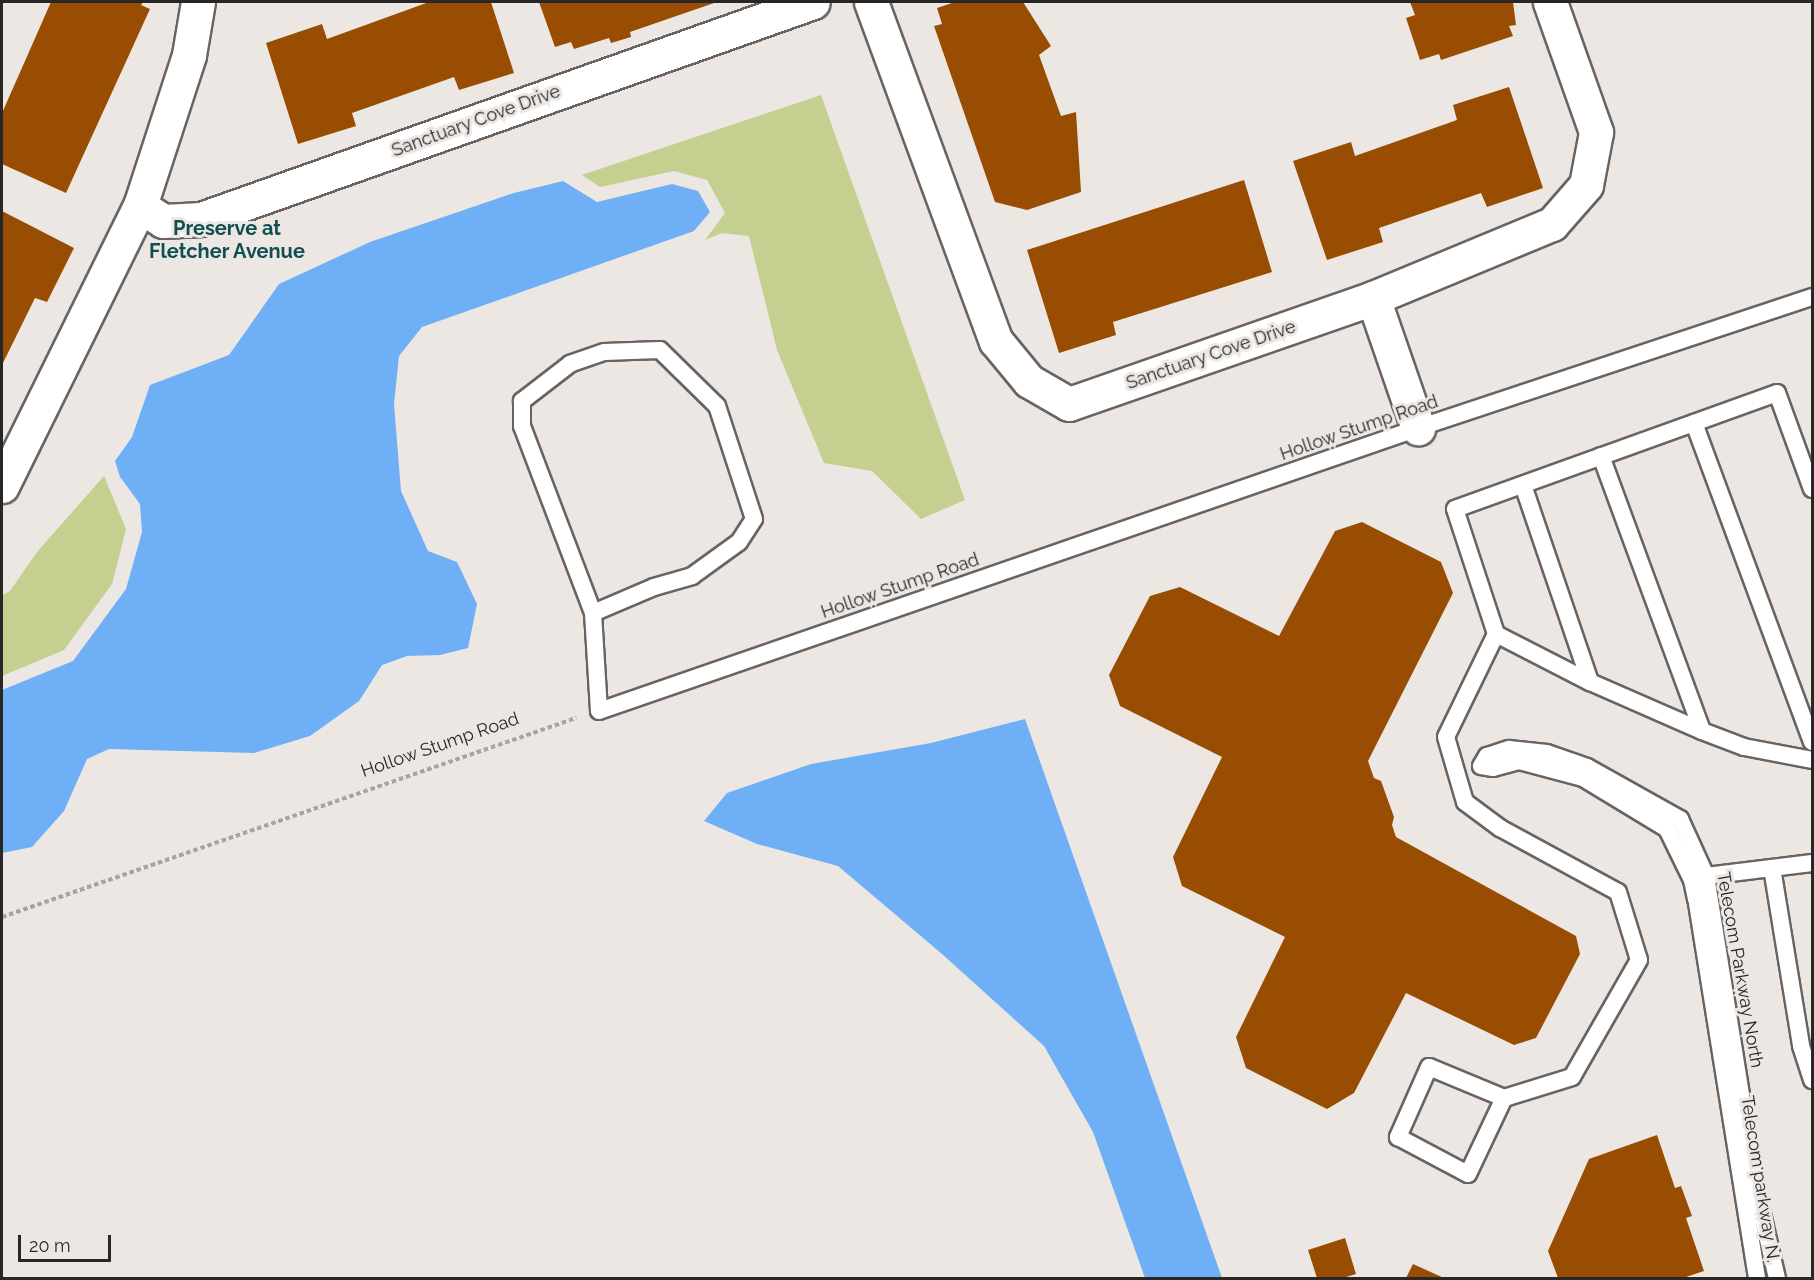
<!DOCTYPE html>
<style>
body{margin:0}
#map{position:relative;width:1814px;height:1280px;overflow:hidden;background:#ece7e3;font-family:Raleway,sans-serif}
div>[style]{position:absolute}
.green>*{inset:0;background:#c4cf90}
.water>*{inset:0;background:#6faff6}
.building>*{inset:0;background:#984d03}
.path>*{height:4px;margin-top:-2px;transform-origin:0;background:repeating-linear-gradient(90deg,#a7a4a1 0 4.5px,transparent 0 7.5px)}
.roads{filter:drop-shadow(2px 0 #696461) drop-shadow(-2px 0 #696461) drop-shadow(0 2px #696461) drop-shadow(0 -2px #696461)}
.lane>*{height:16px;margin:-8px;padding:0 8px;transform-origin:8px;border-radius:8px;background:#fff}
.street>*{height:33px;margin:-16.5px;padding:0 16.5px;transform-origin:16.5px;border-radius:16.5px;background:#fff}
span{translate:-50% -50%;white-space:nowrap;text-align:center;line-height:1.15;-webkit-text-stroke:6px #ece7e3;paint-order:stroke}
.street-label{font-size:18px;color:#292726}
.neighbourhood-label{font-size:20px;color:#0f4e52;font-weight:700}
.frame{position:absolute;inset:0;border:3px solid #292726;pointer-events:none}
.scale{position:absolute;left:18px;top:1235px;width:93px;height:27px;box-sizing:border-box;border:3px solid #292726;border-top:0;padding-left:8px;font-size:18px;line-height:21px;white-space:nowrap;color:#292726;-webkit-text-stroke:4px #ece7e3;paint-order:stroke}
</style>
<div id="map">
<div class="green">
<i style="clip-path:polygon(821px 95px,965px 500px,921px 519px,872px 471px,824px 463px,777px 350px,749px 236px,722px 233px,705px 240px,725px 213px,707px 180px,674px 171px,600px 187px,582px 175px)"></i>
<i style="clip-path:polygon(104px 476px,126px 529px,112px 584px,64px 650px,2px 676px,2px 595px,10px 591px,37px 552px)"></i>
</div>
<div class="water">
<i style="clip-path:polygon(563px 181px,597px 202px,672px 184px,698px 191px,710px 212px,694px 231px,422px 327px,399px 356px,394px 404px,401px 491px,428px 551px,457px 562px,477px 604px,468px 648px,440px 655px,407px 656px,382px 665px,359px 701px,310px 736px,254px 753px,109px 749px,87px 759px,64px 811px,32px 847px,2px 853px,2px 690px,73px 661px,126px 589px,142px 532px,140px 504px,120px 477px,115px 461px,132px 437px,150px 385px,229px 355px,279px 284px,370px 242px,514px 193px)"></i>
<i style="clip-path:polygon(1025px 719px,1222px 1278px,1145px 1278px,1093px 1132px,1044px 1046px,942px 954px,838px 866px,757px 844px,704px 821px,727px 793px,811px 764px,931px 743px)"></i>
</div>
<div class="building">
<i style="clip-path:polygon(51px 2px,143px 2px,141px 5px,150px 9px,66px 193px,2px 164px,2px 113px)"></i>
<i style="clip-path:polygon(429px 2px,491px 2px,514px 73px,459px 90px,454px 77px,352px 113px,356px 126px,298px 144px,266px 43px,322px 24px,327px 39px)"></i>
<i style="clip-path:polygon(539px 2px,717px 2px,630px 32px,631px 37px,611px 43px,609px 38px,574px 49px,571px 42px,555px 47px)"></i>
<i style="clip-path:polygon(955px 2px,1023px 2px,1051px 46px,1039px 55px,1061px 116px,1076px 112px,1081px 192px,1027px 210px,995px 202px,934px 26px,942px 24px,937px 8px)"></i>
<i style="clip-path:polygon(1410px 2px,1513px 2px,1516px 25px,1509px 26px,1513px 36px,1441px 60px,1439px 54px,1420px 60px,1406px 18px,1415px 15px)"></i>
<i style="clip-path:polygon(1509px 87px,1543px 188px,1487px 207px,1481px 193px,1379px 228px,1383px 242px,1327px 260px,1293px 161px,1351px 142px,1355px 156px,1457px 120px,1453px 105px)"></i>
<i style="clip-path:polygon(1244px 180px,1272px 272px,1113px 322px,1116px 335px,1059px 353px,1027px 250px)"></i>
<i style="clip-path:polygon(2px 211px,74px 248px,47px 302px,35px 298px,2px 365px)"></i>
<i style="clip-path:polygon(1362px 522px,1441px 562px,1453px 593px,1368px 761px,1374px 778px,1381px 781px,1394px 817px,1392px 825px,1396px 837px,1576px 936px,1580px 954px,1536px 1038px,1514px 1045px,1406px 993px,1354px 1093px,1327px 1109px,1246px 1068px,1236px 1037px,1285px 937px,1182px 886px,1173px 857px,1222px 757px,1120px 706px,1109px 675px,1150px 596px,1180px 587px,1279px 636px,1335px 531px)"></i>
<i style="clip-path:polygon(1657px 1135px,1675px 1188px,1681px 1186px,1692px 1216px,1686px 1218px,1704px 1271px,1683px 1278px,1558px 1278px,1548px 1251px,1589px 1159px)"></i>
<i style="clip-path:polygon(1345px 1238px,1356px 1274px,1343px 1278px,1317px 1278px,1308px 1250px)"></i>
<i style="clip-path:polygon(1413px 1264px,1444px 1278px,1406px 1278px)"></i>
</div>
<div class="path">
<i style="left:2px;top:917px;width:608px;rotate:-19.12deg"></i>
</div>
<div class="roads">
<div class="lane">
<i style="left:1694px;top:423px;width:340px;rotate:69.7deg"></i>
<i style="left:1601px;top:456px;width:293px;rotate:69.8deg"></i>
<i style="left:1523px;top:485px;width:208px;rotate:71.2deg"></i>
<i style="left:1812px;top:489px;width:102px;rotate:-110deg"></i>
<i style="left:1777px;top:393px;width:342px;rotate:160.2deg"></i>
<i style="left:1455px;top:509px;width:132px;rotate:71.8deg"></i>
<i style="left:1496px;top:634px;width:106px;rotate:27.1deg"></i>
<i style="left:1590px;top:682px;width:122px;rotate:23.6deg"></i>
<i style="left:1702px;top:731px;width:45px;rotate:20.9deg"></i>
<i style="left:1744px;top:747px;width:69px;rotate:10.8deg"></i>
<i style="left:593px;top:613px;width:66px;rotate:-23.1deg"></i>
<i style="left:654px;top:587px;width:40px;rotate:-16deg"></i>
<i style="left:692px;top:576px;width:58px;rotate:-35.9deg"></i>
<i style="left:739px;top:542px;width:27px;rotate:-57deg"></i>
<i style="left:754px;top:519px;width:119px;rotate:-108.1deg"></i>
<i style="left:717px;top:406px;width:80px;rotate:-135.5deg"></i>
<i style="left:660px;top:350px;width:56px;rotate:178deg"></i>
<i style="left:604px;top:352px;width:36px;rotate:161deg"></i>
<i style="left:570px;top:364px;width:61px;rotate:142.4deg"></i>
<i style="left:522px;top:401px;width:25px;rotate:90deg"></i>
<i style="left:522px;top:426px;width:200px;rotate:69.2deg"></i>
<i style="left:593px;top:613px;width:98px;rotate:86.5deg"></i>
<i style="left:599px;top:711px;width:867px;rotate:-19.06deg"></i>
<i style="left:1418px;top:428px;width:415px;rotate:-18.4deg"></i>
<i style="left:1496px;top:634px;width:114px;rotate:115.9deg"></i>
<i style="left:1446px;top:737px;width:68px;rotate:73.7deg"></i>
<i style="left:1465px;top:802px;width:44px;rotate:36.6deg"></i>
<i style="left:1500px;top:828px;width:134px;rotate:28.5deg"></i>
<i style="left:1618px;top:892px;width:71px;rotate:72.8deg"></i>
<i style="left:1639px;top:960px;width:135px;rotate:119.8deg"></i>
<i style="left:1572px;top:1077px;width:71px;rotate:162.8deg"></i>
<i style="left:1504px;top:1098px;width:81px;rotate:-157.5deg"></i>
<i style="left:1429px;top:1067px;width:77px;rotate:113.9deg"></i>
<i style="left:1398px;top:1137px;width:79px;rotate:27.9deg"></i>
<i style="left:1468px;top:1174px;width:84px;rotate:-64.7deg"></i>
<i style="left:1772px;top:868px;width:180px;rotate:80.7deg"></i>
<i style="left:1801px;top:1046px;width:36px;rotate:72deg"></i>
<i style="left:1706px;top:876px;width:107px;rotate:-7deg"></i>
<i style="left:1757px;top:1278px;width:384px;rotate:-99.1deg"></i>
<i style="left:1696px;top:899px;width:19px;rotate:-102deg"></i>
<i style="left:1692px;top:880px;width:57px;rotate:-116.1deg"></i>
<i style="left:1667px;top:829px;width:98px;rotate:-148.7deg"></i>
<i style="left:1583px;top:778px;width:66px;rotate:-165.1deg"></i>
<i style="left:1519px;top:761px;width:27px;rotate:165deg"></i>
<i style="left:1493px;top:768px;width:12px;rotate:-171deg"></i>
<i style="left:1481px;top:766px;width:12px;rotate:-59deg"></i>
<i style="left:1487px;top:756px;width:23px;rotate:-18deg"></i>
<i style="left:1509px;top:749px;width:38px;rotate:6deg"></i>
<i style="left:1547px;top:753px;width:42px;rotate:19.3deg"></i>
<i style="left:1587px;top:767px;width:107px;rotate:29.2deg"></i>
<i style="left:1680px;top:819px;width:63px;rotate:65.5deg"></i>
<i style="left:1706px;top:876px;width:316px;rotate:80.9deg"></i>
<i style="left:1756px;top:1188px;width:92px;rotate:76.9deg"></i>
</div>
<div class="street">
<i style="left:871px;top:2px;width:361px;rotate:69.8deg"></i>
<i style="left:996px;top:341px;width:52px;rotate:50.5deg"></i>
<i style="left:1029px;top:381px;width:46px;rotate:29.9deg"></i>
<i style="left:1069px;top:404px;width:322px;rotate:-19.2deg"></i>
<i style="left:1373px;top:298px;width:194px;rotate:-22.5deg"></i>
<i style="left:1552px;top:224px;width:52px;rotate:-48.9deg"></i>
<i style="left:1586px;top:185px;width:54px;rotate:-79.3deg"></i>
<i style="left:1596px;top:132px;width:138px;rotate:-109.5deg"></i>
<i style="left:140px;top:206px;width:27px;rotate:33deg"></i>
<i style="left:163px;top:221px;width:38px;rotate:-3deg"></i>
<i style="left:201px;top:219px;width:649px;rotate:-19.52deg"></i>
<i style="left:1373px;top:298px;width:138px;rotate:70.9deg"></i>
<i style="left:2px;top:486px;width:312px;rotate:-63.8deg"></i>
<i style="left:140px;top:206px;width:159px;rotate:-72deg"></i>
<i style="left:189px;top:55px;width:54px;rotate:-80.4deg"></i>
</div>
</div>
<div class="street-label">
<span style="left:476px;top:121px;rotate:-20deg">Sanctuary Cove Drive</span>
<span style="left:1211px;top:355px;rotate:-19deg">Sanctuary Cove Drive</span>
<span style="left:1359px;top:428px;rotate:-19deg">Hollow Stump Road</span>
<span style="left:900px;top:586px;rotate:-19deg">Hollow Stump Road</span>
<span style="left:440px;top:745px;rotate:-19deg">Hollow Stump Road</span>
<span style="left:1740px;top:970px;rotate:80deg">Telecom Parkway North</span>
<span style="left:1760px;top:1179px;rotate:81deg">Telecom parkway N.</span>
</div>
<div class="neighbourhood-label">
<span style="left:227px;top:240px">Preserve at<br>Fletcher Avenue</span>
</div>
<div class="frame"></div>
<div class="scale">20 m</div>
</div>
